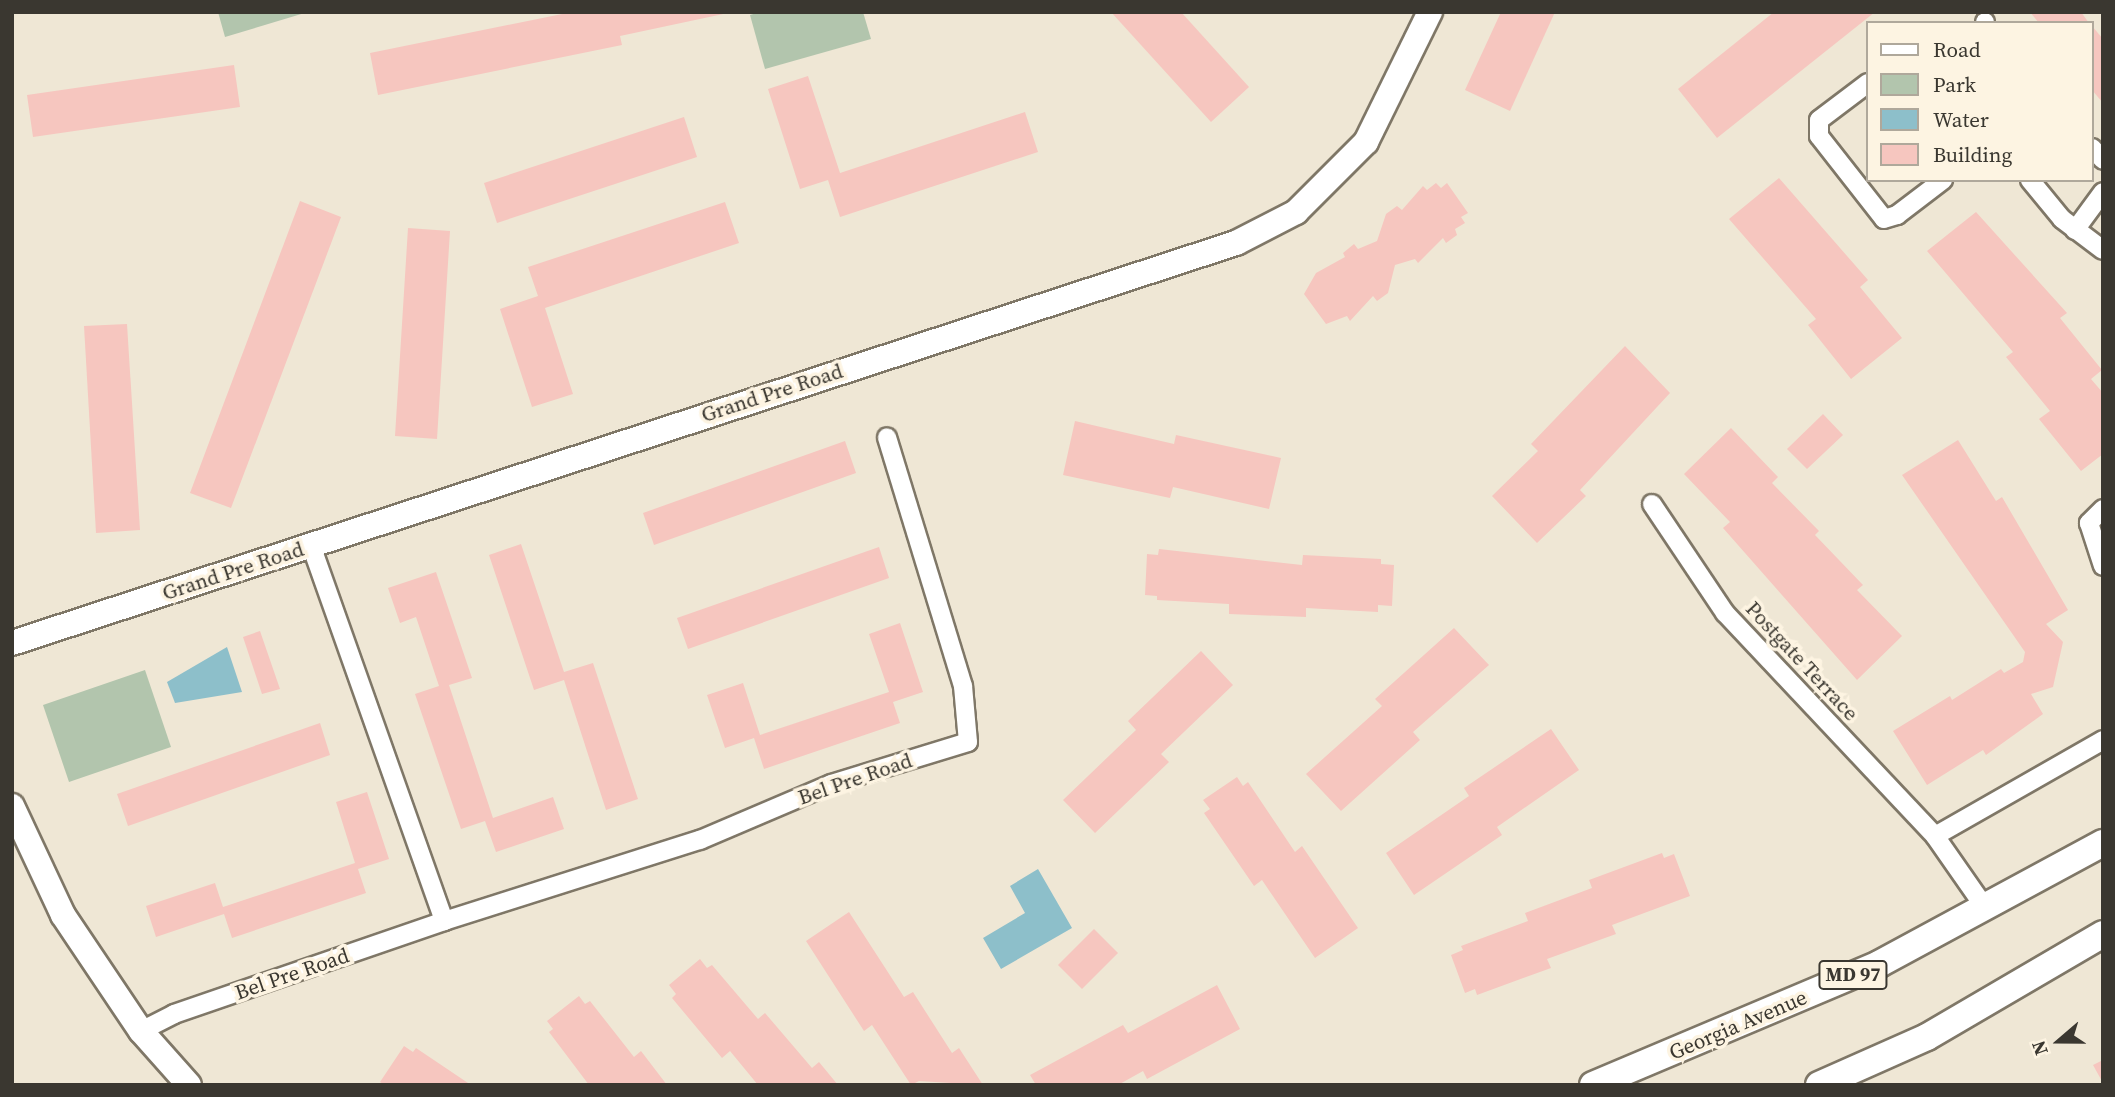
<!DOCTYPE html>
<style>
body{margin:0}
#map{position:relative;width:2115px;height:1097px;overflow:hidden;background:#efe7d5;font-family:"Source Serif 4",serif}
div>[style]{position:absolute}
.green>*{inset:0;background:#b2c5ad}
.water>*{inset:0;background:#8dbfca}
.building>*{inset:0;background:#f6c6bf}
.roads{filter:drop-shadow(2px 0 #7f7767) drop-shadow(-2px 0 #7f7767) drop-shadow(0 2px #7f7767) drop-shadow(0 -2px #7f7767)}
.street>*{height:18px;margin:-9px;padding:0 9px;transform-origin:9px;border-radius:9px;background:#fff}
.secondary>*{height:24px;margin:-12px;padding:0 12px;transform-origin:12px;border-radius:12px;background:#fff}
.primary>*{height:26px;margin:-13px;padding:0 13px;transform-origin:13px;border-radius:13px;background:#fff}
span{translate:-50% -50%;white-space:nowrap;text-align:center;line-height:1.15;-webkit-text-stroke:7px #fdf4e2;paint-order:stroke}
.shield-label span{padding:2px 5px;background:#fdf4e2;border:2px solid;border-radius:5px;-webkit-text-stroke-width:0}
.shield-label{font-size:19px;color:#3a3730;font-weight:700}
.street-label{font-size:21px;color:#3a3730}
.frame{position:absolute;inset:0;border:14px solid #3a3730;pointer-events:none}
.legend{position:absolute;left:1866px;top:21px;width:228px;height:161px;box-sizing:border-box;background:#fdf4e2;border:2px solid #afa89b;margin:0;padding:9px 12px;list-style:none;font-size:21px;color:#3a3730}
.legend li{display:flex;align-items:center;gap:14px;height:35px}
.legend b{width:35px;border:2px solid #afa89b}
.north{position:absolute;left:2024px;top:1006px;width:70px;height:70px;-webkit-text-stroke:5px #fdf4e2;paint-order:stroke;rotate:250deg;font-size:19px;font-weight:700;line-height:28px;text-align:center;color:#3a3730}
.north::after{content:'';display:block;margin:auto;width:24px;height:32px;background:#3a3730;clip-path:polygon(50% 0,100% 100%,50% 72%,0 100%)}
</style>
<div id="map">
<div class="green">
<i style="clip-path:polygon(218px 12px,308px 12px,225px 37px)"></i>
<i style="clip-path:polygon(760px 12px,863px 12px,871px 39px,765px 69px,750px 15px)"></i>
<i style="clip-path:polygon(145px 670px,171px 747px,69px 782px,43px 705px)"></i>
</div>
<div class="water">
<i style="clip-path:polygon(227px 647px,242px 692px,175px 703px,167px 682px)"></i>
<i style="clip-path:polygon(1038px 869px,1072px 928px,1001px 969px,983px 938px,1025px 913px,1010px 886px)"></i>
</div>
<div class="building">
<i style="clip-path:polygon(572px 12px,728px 13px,620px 36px,622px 45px,378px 95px,370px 53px)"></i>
<i style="clip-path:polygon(1111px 12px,1181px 12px,1249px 87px,1211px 122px)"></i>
<i style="clip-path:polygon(1501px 12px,1555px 12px,1510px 111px,1465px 90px)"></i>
<i style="clip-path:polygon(1774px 12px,1875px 12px,1717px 138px,1678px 89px)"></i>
<i style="clip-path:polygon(2030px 12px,2081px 12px,2089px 23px,2039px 23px)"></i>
<i style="clip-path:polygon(2092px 26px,2103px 39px,2103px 103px,2092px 90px)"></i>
<i style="clip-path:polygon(234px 65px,240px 107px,33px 137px,27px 95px)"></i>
<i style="clip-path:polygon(808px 76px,840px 173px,1025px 112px,1038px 152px,840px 217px,828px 180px,800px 189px,768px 89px)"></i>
<i style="clip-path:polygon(684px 117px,697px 157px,497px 223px,484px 183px)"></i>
<i style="clip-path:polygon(1779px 178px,1868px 280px,1860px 287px,1902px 338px,1851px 379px,1808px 325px,1816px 319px,1729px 219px)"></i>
<i style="clip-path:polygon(1436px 183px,1441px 188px,1447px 183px,1468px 213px,1461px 217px,1465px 223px,1455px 229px,1457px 235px,1446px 243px,1443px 238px,1418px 263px,1415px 259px,1395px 265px,1388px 293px,1377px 301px,1373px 296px,1350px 321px,1347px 316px,1326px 324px,1304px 294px,1316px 273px,1345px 257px,1343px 253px,1354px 244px,1358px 249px,1377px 241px,1386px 214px,1397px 206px,1402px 210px,1423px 186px,1427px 190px)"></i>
<i style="clip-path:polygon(300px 201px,341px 217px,231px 508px,190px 493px)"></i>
<i style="clip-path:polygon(725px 202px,739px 243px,545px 308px,573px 394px,532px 407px,500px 309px,538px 296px,528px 267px)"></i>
<i style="clip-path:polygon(1976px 212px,2067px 313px,2060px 318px,2102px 370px,2091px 379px,2103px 393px,2103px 454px,2081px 471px,2039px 419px,2050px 411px,2006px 357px,2013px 352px,1927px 251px)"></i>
<i style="clip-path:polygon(408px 228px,450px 231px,437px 439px,395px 436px)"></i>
<i style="clip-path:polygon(127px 324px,140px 530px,96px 533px,84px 326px)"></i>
<i style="clip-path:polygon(1625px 346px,1670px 393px,1580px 490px,1586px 496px,1537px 543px,1492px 496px,1538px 451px,1531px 444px)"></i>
<i style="clip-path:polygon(1823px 414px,1843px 435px,1807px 469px,1787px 449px)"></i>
<i style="clip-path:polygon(1075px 421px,1174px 444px,1176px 435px,1281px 458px,1269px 509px,1173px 487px,1170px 498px,1063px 475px)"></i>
<i style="clip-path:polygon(1731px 428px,1778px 477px,1772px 483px,1819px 531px,1815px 535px,1863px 585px,1857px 590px,1902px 636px,1857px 680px,1723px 528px,1730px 522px,1684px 474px)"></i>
<i style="clip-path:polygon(1958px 440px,1996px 501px,2002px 497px,2068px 610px,2046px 624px,2063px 642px,2053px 687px,2031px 694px,2043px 714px,1986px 755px,1983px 750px,1927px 785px,1893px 731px,1950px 696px,1952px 700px,2001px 669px,2004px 673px,2023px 662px,2025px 652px,1902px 475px)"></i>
<i style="clip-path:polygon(845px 441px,856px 473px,654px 545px,643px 513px)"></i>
<i style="clip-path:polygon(521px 544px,564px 672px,593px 663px,638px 799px,606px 810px,564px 680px,534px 690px,489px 555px)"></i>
<i style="clip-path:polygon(879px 547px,889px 578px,688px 649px,677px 618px)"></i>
<i style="clip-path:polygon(1159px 549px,1302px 565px,1303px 555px,1381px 559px,1381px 564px,1394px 565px,1392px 606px,1378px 605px,1378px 612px,1306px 608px,1306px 617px,1229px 614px,1229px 604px,1157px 600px,1157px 596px,1145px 595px,1147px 554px,1158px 555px)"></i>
<i style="clip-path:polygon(436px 572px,472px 678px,449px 685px,493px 818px,553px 797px,564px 829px,496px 852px,485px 821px,461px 829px,415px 694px,439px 686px,416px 617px,400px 623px,388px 588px)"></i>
<i style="clip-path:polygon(900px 623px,923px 692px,893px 702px,900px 723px,764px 769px,754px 738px,725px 748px,707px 695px,743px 683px,760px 735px,889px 692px,869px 634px)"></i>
<i style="clip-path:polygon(1454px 628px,1489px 665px,1413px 732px,1420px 740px,1341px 811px,1306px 774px,1382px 706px,1375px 699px)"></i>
<i style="clip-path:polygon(260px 631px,280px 689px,262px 694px,243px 637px)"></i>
<i style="clip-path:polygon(1201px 651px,1233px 685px,1161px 754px,1169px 762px,1095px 833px,1063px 800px,1136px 730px,1128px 721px)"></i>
<i style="clip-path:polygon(320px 723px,330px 755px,128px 826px,117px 794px)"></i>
<i style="clip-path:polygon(1551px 729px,1579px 770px,1497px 827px,1502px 835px,1414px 895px,1386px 853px,1469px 796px,1464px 788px)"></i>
<i style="clip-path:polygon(1237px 777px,1243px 786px,1248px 782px,1295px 852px,1302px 846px,1358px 928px,1315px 958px,1262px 880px,1254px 886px,1204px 813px,1210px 809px,1203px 800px)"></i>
<i style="clip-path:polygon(367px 792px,389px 859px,358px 869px,366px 893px,232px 938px,224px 914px,156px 937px,146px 906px,215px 883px,223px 907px,355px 863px,336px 802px)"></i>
<i style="clip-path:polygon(1662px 853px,1664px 858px,1674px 854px,1690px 896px,1612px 925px,1616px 934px,1547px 959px,1551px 968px,1477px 995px,1475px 989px,1465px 993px,1451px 955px,1463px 950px,1461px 946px,1528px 921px,1525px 913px,1592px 888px,1589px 880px)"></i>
<i style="clip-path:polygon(849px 912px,904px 997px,913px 992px,952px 1053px,959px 1048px,983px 1085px,919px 1081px,911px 1085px,872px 1025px,864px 1031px,806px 941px)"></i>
<i style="clip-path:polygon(1094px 929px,1118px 953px,1082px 989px,1058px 965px)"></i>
<i style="clip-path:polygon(700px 959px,707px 968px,712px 965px,758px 1019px,765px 1013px,812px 1068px,819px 1062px,838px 1085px,758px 1085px,730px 1051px,722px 1058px,672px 998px,676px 994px,669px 985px)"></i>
<i style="clip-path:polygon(1217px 985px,1240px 1029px,1147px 1079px,1143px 1071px,1118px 1085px,1036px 1085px,1030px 1075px,1123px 1025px,1128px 1033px)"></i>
<i style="clip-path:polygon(579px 996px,585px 1004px,590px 1001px,634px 1057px,641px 1051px,667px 1085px,589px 1085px,549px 1032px,553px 1029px,547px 1021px)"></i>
<i style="clip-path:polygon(404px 1046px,413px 1052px,416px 1048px,471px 1085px,384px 1085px,380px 1082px)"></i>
<i style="clip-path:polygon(2103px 1060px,2103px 1083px,2093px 1065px)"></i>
</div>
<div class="roads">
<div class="street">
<i style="left:1985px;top:22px;width:1px;rotate:90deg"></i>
<i style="left:1868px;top:83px;width:61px;rotate:142.9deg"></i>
<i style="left:1819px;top:120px;width:16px;rotate:90deg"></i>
<i style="left:1819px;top:136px;width:105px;rotate:51.9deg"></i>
<i style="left:1884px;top:219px;width:14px;rotate:-17deg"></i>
<i style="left:1897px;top:215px;width:58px;rotate:-37.3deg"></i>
<i style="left:2092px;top:148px;width:16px;rotate:47deg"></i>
<i style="left:2030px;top:180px;width:50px;rotate:50.6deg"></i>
<i style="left:2062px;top:219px;width:51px;rotate:37.1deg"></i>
<i style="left:2075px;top:230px;width:47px;rotate:-53.6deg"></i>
<i style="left:1652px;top:504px;width:131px;rotate:56.2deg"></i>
<i style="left:1725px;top:613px;width:306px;rotate:46.7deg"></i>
<i style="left:1935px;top:836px;width:89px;rotate:55.1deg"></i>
<i style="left:2103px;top:509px;width:20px;rotate:135deg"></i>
<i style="left:2089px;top:523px;width:45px;rotate:72deg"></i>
<i style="left:311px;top:545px;width:399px;rotate:70.5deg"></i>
<i style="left:1935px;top:836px;width:193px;rotate:-29.7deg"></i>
<i style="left:141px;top:1031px;width:37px;rotate:-27deg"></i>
<i style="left:174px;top:1014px;width:286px;rotate:-19deg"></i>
<i style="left:444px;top:921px;width:269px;rotate:-17.6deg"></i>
<i style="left:700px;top:840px;width:142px;rotate:-23.1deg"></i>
<i style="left:831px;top:784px;width:143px;rotate:-17deg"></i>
<i style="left:968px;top:742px;width:56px;rotate:-95.1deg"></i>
<i style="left:963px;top:686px;width:260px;rotate:-107deg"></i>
</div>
<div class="secondary">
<i style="left:12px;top:643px;width:1288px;rotate:-18.1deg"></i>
<i style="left:1236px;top:243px;width:68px;rotate:-27.3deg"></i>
<i style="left:1296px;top:212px;width:99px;rotate:-45deg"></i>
<i style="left:1366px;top:142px;width:145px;rotate:-63.8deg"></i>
<i style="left:12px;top:806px;width:120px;rotate:64.9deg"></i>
<i style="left:63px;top:915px;width:140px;rotate:56.1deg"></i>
<i style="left:141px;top:1031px;width:72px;rotate:48.4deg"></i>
</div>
<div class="primary">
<i style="left:1593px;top:1085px;width:311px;rotate:-22.9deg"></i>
<i style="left:1879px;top:964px;width:255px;rotate:-28.4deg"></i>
<i style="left:1819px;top:1085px;width:118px;rotate:-24deg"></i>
<i style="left:1927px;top:1037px;width:204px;rotate:-30.3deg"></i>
</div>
</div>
<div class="shield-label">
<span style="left:1853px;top:975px">MD 97</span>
</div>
<div class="street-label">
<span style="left:772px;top:393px;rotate:-18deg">Grand Pre Road</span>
<span style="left:233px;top:571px;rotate:-18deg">Grand Pre Road</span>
<span style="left:1802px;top:661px;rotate:47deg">Postgate Terrace</span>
<span style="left:855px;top:779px;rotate:-19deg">Bel Pre Road</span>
<span style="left:292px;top:974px;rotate:-19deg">Bel Pre Road</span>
<span style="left:1738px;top:1025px;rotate:-23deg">Georgia Avenue</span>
</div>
<div class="frame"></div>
<ul class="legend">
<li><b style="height:9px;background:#fff"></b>Road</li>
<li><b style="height:19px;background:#b2c5ad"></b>Park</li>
<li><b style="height:19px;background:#8dbfca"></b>Water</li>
<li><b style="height:19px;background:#f6c6bf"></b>Building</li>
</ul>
<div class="north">N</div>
</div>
